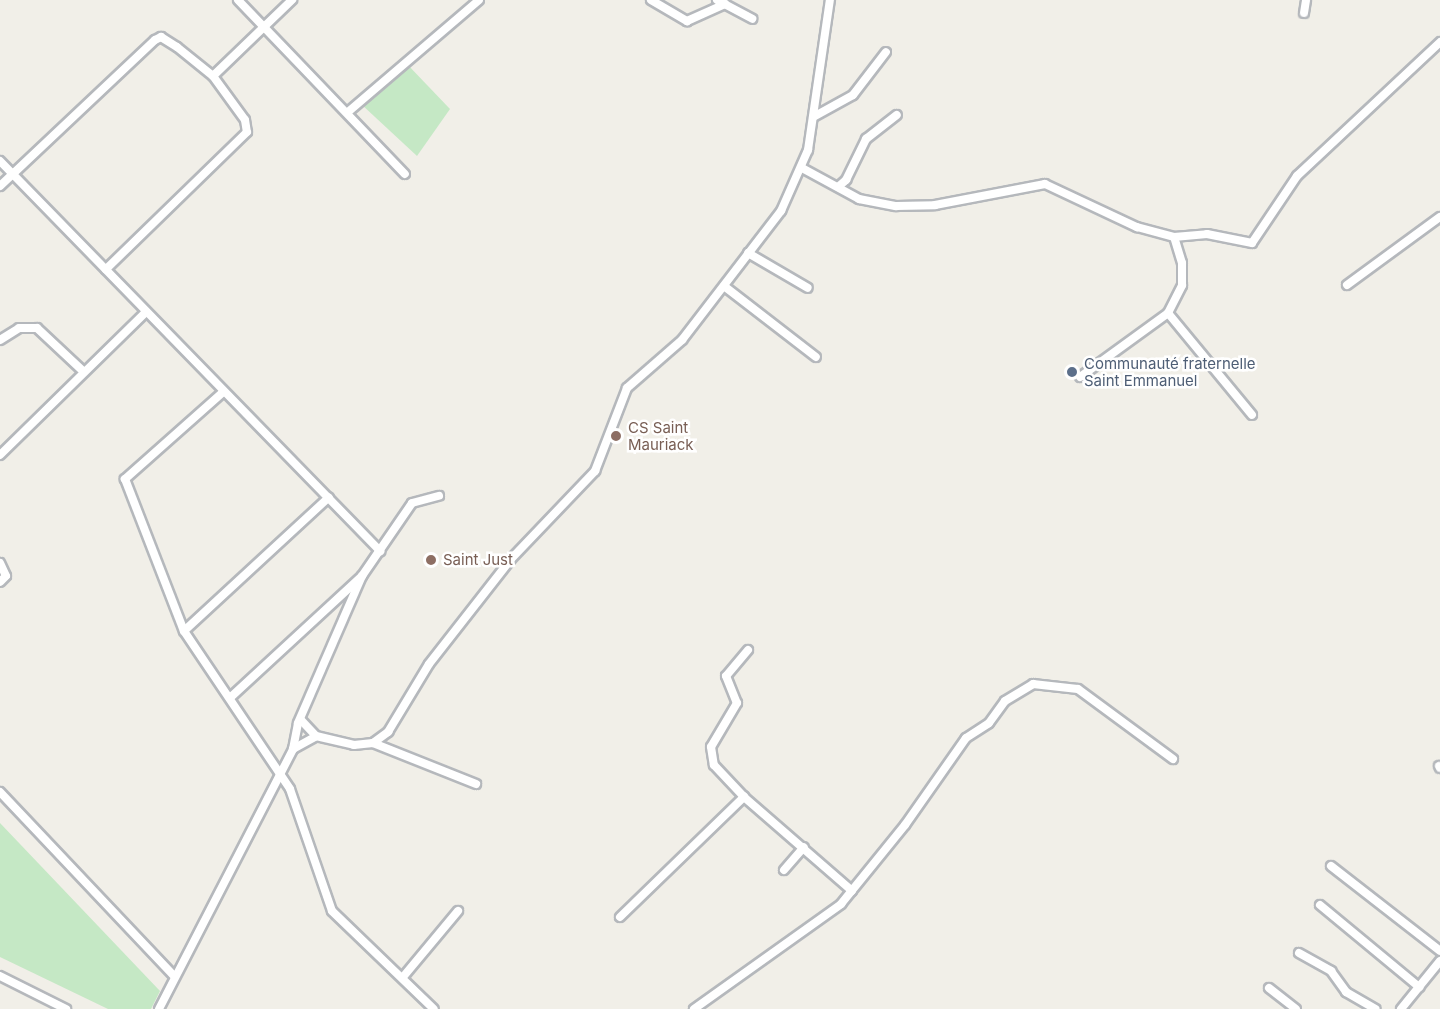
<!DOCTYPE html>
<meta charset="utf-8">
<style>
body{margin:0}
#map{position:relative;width:1440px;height:1009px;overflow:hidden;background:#f1efe8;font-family:Inter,sans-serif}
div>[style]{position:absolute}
.green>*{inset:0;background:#c5e8c5}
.roads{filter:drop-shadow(2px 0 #b5b8bc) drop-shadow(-2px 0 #b5b8bc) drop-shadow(0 2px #b5b8bc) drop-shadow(0 -2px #b5b8bc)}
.street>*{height:8px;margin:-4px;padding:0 4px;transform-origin:4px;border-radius:4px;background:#fff}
.dots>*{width:16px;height:16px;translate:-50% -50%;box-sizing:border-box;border:3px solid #fff;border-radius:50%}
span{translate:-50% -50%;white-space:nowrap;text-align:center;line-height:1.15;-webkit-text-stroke:5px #fff;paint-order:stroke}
.service-label{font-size:15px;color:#4e5e75}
.left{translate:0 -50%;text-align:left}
.education-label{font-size:15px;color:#785e54}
</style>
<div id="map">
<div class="green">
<i style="clip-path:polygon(406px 63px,450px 109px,417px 156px,361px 104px)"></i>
<i style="clip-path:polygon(0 823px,160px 991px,151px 1009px,108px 1009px,0 957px)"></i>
</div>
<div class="roads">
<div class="street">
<i style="left:238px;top:0;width:241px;rotate:46.2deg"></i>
<i style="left:651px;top:0;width:42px;rotate:30.3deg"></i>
<i style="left:687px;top:21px;width:42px;rotate:-24.1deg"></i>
<i style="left:717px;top:0;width:40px;rotate:28deg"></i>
<i style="left:1304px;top:13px;width:13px;rotate:-81deg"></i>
<i style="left:213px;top:76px;width:110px;rotate:-43.9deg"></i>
<i style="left:348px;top:112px;width:172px;rotate:-40.5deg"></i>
<i style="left:815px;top:116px;width:43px;rotate:-28.9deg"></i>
<i style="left:853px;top:95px;width:54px;rotate:-52.5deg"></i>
<i style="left:0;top:161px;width:545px;rotate:45.74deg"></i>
<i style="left:802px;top:168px;width:65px;rotate:28.5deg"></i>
<i style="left:859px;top:199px;width:38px;rotate:11deg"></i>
<i style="left:896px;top:206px;width:39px;rotate:-1deg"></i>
<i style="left:935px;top:205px;width:112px;rotate:-10.8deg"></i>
<i style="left:1045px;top:184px;width:102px;rotate:25.1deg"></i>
<i style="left:1137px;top:227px;width:38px;rotate:15deg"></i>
<i style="left:1174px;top:237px;width:33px;rotate:-5deg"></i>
<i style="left:1207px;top:234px;width:46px;rotate:11.3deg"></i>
<i style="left:1252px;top:243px;width:81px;rotate:-56.1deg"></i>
<i style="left:1297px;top:176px;width:196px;rotate:-43.1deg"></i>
<i style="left:0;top:186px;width:213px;rotate:-43.3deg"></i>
<i style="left:155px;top:40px;width:7px;rotate:-27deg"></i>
<i style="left:161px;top:37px;width:19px;rotate:32deg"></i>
<i style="left:177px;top:47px;width:46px;rotate:38.9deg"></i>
<i style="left:213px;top:76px;width:54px;rotate:54deg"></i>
<i style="left:245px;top:120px;width:12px;rotate:81deg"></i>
<i style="left:247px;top:132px;width:197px;rotate:135.8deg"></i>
<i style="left:838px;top:187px;width:11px;rotate:-41deg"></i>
<i style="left:846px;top:180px;width:46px;rotate:-64deg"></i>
<i style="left:866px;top:139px;width:39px;rotate:-38deg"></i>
<i style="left:748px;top:253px;width:69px;rotate:30.3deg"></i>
<i style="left:1347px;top:285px;width:115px;rotate:-36.2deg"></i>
<i style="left:724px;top:286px;width:116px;rotate:37.7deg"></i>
<i style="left:1168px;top:313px;width:132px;rotate:50.5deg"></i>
<i style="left:0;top:340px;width:22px;rotate:-32deg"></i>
<i style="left:19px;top:328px;width:18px"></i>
<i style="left:37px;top:328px;width:64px;rotate:43.1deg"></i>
<i style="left:1080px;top:377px;width:109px;rotate:-36deg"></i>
<i style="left:1168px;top:313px;width:31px;rotate:-63deg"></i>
<i style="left:1182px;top:285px;width:22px;rotate:-90deg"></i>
<i style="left:1182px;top:263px;width:27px;rotate:-107deg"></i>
<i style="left:222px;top:393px;width:130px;rotate:138.4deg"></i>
<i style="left:125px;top:479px;width:163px;rotate:68.8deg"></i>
<i style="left:184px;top:631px;width:190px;rotate:56.1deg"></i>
<i style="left:290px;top:789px;width:129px;rotate:71deg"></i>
<i style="left:332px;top:911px;width:141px;rotate:43.9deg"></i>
<i style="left:0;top:455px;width:203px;rotate:-44.4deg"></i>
<i style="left:0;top:563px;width:14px;rotate:65deg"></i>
<i style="left:6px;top:576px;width:8px;rotate:135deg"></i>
<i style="left:184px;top:631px;width:197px;rotate:-42.7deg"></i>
<i style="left:748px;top:650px;width:34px;rotate:130deg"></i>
<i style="left:726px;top:676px;width:29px;rotate:68deg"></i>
<i style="left:737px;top:703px;width:51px;rotate:120.6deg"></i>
<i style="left:711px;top:747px;width:18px;rotate:81deg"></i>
<i style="left:714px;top:765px;width:44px;rotate:46.8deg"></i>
<i style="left:744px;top:797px;width:143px;rotate:41deg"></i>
<i style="left:232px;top:696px;width:177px;rotate:-42.7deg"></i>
<i style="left:362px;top:576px;width:88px;rotate:-55.6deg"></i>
<i style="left:412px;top:503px;width:28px;rotate:-15deg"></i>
<i style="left:301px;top:720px;width:22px;rotate:47deg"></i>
<i style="left:316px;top:736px;width:39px;rotate:13deg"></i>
<i style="left:354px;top:745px;width:19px;rotate:-6deg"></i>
<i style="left:373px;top:743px;width:111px;rotate:21.7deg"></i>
<i style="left:373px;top:743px;width:19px;rotate:-36deg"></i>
<i style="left:388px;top:732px;width:79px;rotate:-58.9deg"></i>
<i style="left:429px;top:664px;width:133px;rotate:-52deg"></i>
<i style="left:511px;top:559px;width:122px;rotate:-46.3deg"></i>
<i style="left:595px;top:471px;width:89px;rotate:-68.9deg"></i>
<i style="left:627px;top:388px;width:73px;rotate:-41.1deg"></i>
<i style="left:682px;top:340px;width:163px;rotate:-52.5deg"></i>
<i style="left:781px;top:211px;width:67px;rotate:-66.1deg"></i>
<i style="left:808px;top:150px;width:152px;rotate:-81.7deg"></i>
<i style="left:293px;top:749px;width:26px;rotate:-29deg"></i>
<i style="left:1439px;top:766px;width:2px;rotate:63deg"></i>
<i style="left:0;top:792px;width:253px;rotate:46.6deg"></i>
<i style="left:1331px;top:866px;width:138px;rotate:37.9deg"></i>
<i style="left:784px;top:870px;width:30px;rotate:-49deg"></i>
<i style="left:1320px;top:905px;width:129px;rotate:39.6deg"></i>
<i style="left:620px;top:917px;width:173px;rotate:-44.1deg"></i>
<i style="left:1299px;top:953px;width:37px;rotate:29deg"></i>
<i style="left:1331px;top:971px;width:26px;rotate:54deg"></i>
<i style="left:1346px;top:992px;width:34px;rotate:30deg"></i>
<i style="left:0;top:976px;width:74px;rotate:26.6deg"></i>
<i style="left:403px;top:977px;width:86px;rotate:-50.2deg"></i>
<i style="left:1269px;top:988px;width:34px;rotate:38deg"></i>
<i style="left:159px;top:1009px;width:292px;rotate:-62.7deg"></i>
<i style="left:293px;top:749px;width:26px;rotate:-79deg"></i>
<i style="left:298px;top:723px;width:160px;rotate:-66.5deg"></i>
<i style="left:694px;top:1009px;width:181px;rotate:-35.5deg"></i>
<i style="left:841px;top:904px;width:102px;rotate:-51deg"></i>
<i style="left:905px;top:825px;width:106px;rotate:-55deg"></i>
<i style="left:966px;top:738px;width:27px;rotate:-33deg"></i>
<i style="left:989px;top:723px;width:27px;rotate:-54deg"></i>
<i style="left:1005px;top:701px;width:33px;rotate:-31deg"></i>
<i style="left:1033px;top:684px;width:45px;rotate:6.3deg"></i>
<i style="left:1078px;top:689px;width:118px;rotate:36.4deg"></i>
<i style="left:1401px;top:1009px;width:62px;rotate:-50.9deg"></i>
</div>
</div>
<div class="dots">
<i style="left:1072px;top:372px;background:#5c6f8a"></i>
<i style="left:616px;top:436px;background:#8d6e63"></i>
<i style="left:431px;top:560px;background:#8d6e63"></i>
</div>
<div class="service-label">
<span class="left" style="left:1084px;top:372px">Communauté fraternelle<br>Saint Emmanuel</span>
</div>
<div class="education-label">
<span class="left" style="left:628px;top:436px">CS Saint<br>Mauriack</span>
<span class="left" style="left:443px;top:560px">Saint Just</span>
</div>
</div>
